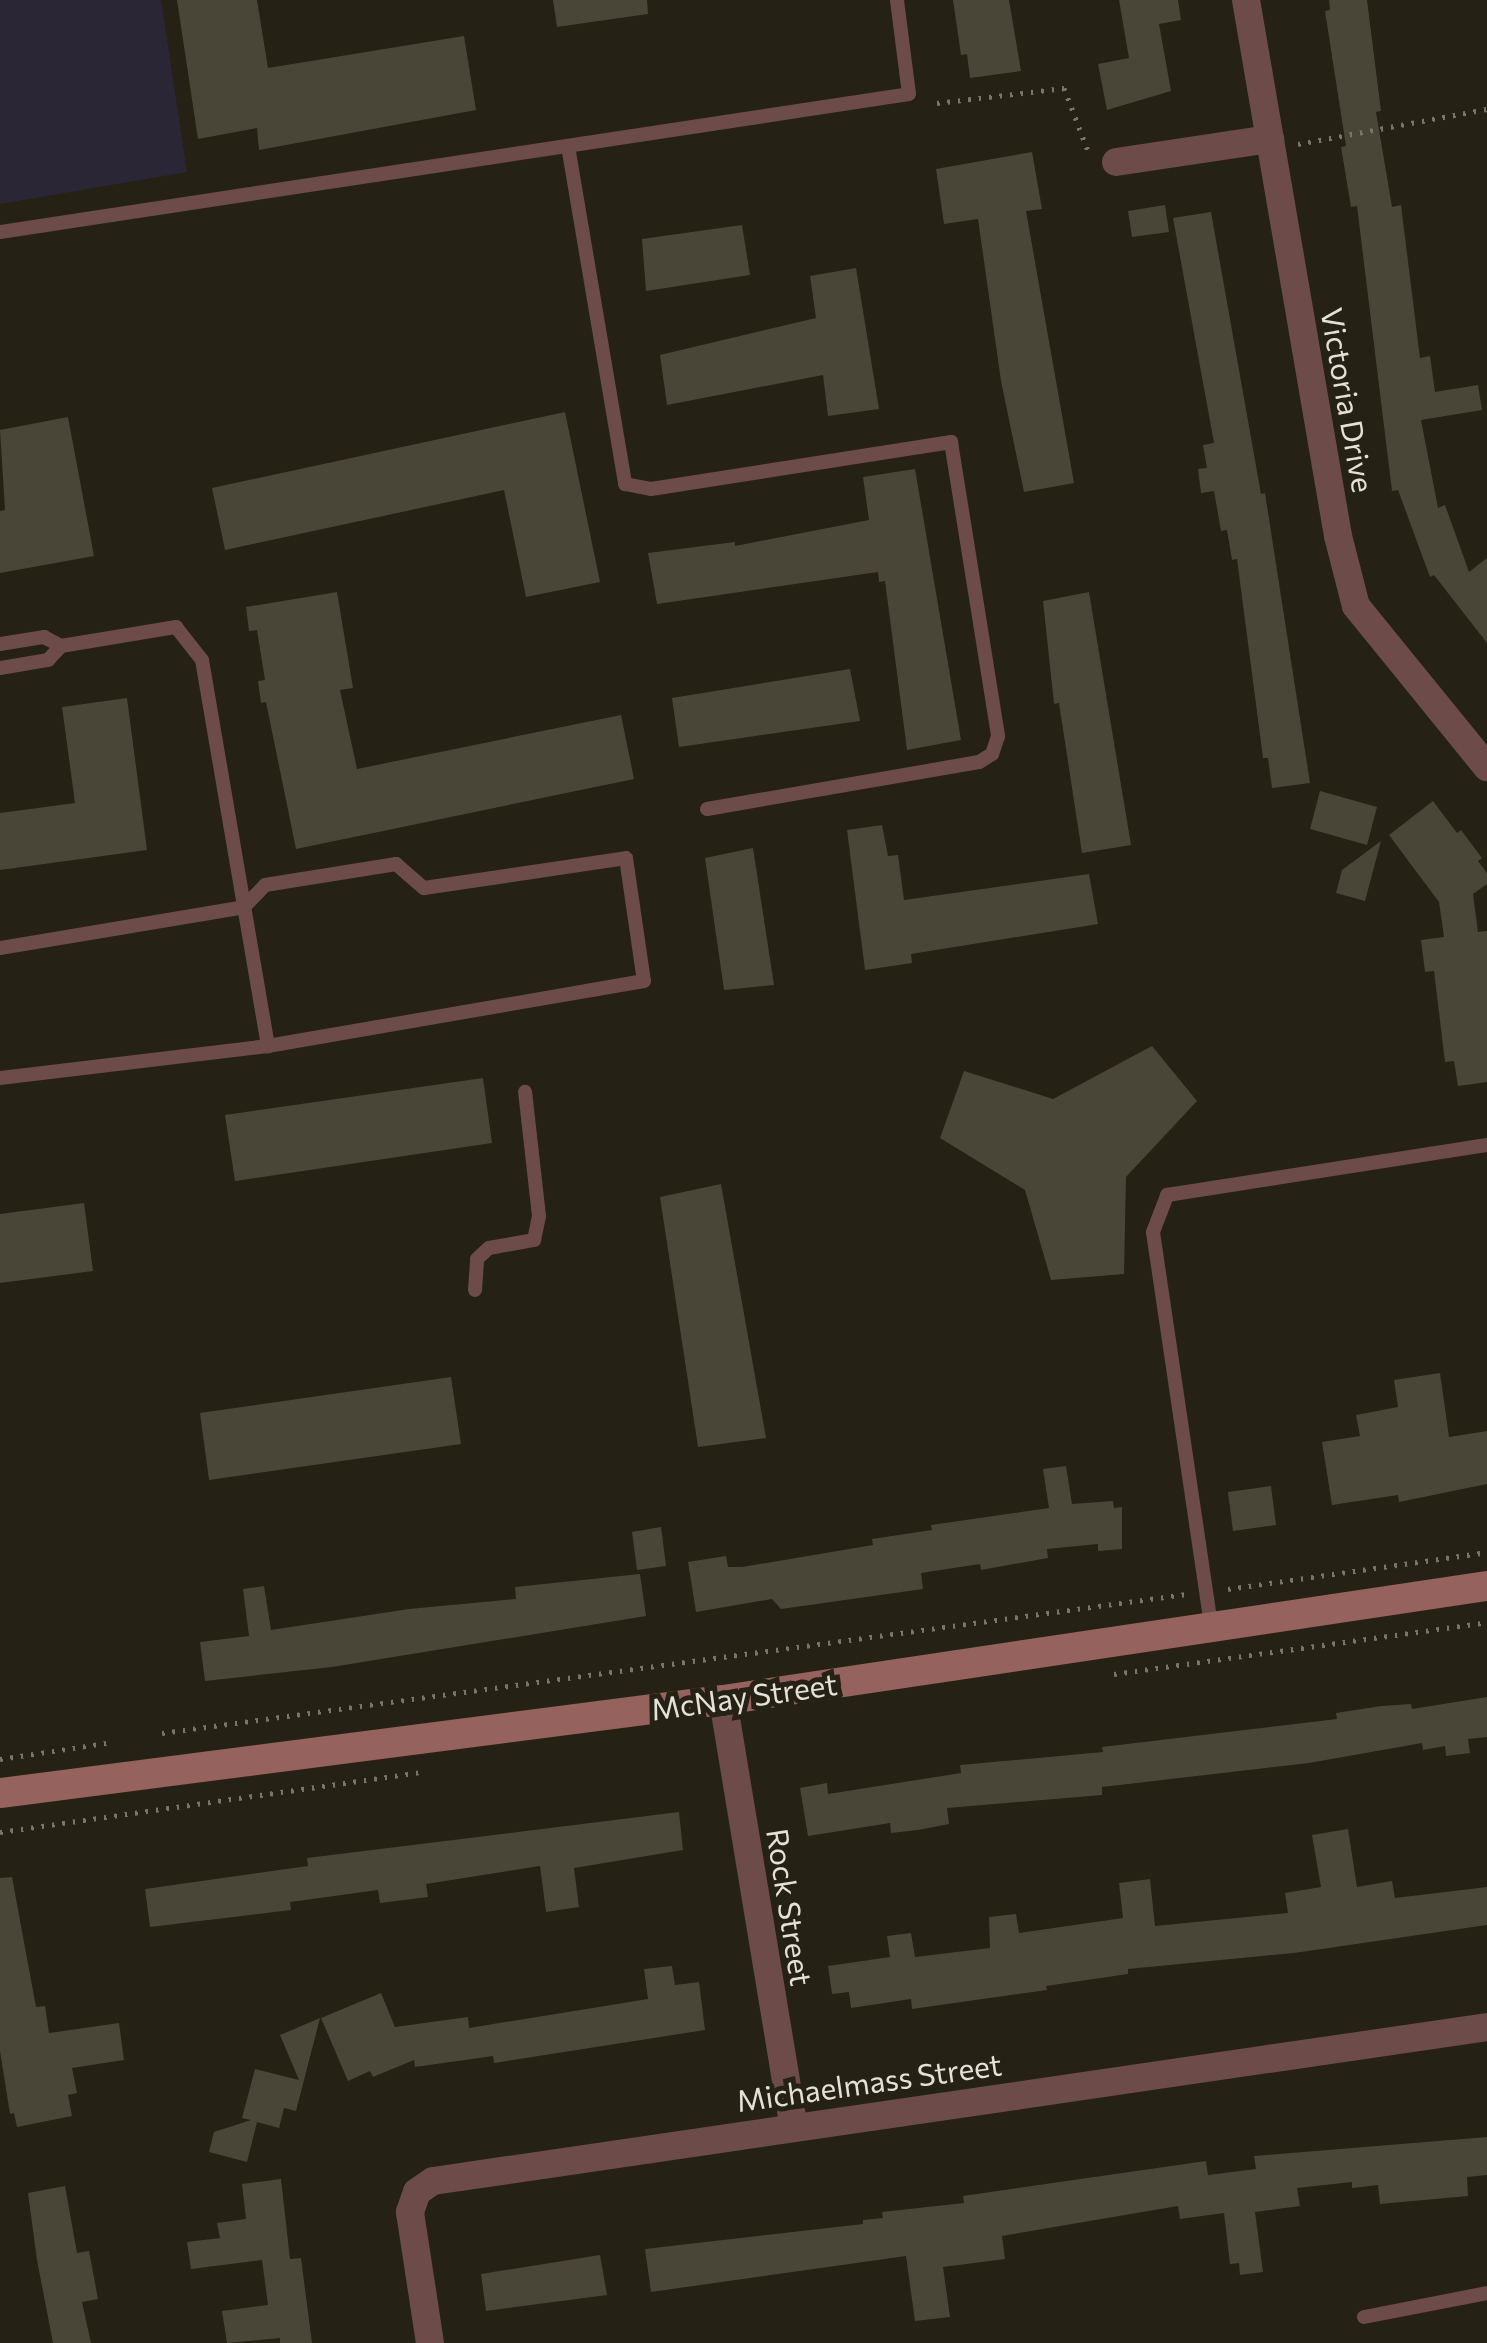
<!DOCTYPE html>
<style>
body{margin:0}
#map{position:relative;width:1487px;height:2343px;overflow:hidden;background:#252115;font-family:Commissioner,sans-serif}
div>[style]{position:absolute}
.commercial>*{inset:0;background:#2b2636}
.building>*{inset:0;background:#494537}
.path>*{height:5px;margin-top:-2.5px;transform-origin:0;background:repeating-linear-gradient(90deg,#78756a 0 2.5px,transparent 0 10.5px)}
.lane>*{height:14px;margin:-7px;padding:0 7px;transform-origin:7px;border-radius:7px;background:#6c4b48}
.street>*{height:28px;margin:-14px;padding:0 14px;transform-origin:14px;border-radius:14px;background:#6c4b48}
.secondary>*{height:30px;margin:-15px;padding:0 15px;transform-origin:15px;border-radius:15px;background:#95625d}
span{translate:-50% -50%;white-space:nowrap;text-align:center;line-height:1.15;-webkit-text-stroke:10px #252115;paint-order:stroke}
.street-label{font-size:30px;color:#e3e1d8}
</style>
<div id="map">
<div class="commercial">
<i style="clip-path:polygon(0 0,161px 0,187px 172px,0 204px)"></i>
</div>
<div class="building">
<i style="clip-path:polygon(177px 0,257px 0,268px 68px,464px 36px,476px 110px,259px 150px,257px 128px,198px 139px)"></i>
<i style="clip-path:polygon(553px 0,647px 0,648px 14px,557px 27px)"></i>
<i style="clip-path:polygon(953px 0,1009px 0,1021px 71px,970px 78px,967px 54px,961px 55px)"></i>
<i style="clip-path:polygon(1119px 0,1178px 0,1181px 20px,1159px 24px,1171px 91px,1107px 110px,1098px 64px,1129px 58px)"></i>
<i style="clip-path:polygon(1329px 0,1367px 0,1381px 111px,1376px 112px,1392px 207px,1401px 205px,1420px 358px,1430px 356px,1435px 392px,1478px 385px,1482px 410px,1421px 420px,1438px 508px,1445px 505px,1469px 572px,1487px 558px,1487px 643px,1434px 575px,1430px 577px,1398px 490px,1392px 491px,1357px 206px,1351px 207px,1341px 147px,1346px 146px,1325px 11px,1330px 10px)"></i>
<i style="clip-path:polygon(1032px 152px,1042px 209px,1026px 211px,1074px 483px,1024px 492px,1001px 381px,978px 219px,944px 224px,936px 169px)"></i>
<i style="clip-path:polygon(1165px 205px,1169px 232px,1132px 237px,1128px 211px)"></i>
<i style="clip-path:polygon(1211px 212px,1261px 494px,1265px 493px,1310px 783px,1272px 788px,1268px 758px,1263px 758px,1237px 559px,1232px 560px,1227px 530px,1221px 531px,1214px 491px,1201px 493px,1198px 469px,1207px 468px,1203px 445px,1214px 443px,1173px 218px)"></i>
<i style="clip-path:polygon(742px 225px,750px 275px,646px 291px,642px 239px)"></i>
<i style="clip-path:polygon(856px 268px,879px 409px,828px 416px,823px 375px,667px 405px,660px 355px,816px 318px,810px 276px)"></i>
<i style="clip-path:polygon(565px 412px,600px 582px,526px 597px,504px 490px,225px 550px,212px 488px)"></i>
<i style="clip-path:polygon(68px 417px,94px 556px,0 573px,0 511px,5px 510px,0 430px)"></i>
<i style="clip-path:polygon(915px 469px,961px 740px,907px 750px,885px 581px,879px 582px,878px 572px,657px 604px,648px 553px,735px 542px,735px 546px,869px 520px,863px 477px)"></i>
<i style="clip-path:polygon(337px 592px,353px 688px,340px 690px,357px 769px,621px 715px,634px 779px,296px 849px,266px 702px,261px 703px,258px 681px,265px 680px,257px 630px,249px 631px,246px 607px)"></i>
<i style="clip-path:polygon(1089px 592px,1131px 845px,1082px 853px,1059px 703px,1054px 704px,1043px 601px)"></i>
<i style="clip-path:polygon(850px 669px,860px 721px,679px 747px,672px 698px)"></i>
<i style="clip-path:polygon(127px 698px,147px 850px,0 870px,0 813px,75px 803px,62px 707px)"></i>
<i style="clip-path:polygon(1320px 791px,1377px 807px,1367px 845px,1310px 829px)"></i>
<i style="clip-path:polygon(1433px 801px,1457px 833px,1461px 830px,1482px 858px,1478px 861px,1487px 873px,1487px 884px,1473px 894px,1478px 932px,1487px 931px,1487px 1082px,1458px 1086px,1454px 1061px,1445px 1062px,1434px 971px,1425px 972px,1421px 940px,1444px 937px,1439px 902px,1389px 835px)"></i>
<i style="clip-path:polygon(882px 825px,888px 856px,898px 855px,904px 900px,1089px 874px,1098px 924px,911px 954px,912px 963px,865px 970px,847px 830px)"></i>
<i style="clip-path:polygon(1381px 841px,1365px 901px,1336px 893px,1342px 870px)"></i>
<i style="clip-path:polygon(753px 848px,774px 985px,724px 990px,705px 858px)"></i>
<i style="clip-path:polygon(1152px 1046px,1197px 1101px,1126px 1177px,1124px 1274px,1051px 1280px,1025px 1190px,940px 1138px,964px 1071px,1053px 1099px)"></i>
<i style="clip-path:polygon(483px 1078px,492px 1143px,235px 1181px,225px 1115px)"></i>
<i style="clip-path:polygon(721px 1184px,766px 1438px,698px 1447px,660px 1197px)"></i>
<i style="clip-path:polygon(84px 1203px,93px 1271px,0 1283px,0 1214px)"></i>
<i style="clip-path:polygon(1440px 1373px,1449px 1437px,1487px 1431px,1487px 1484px,1399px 1502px,1398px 1495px,1332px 1505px,1322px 1442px,1360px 1436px,1356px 1415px,1398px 1407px,1394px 1380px)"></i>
<i style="clip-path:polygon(451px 1377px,461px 1444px,209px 1480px,200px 1413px)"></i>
<i style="clip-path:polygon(1066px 1466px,1072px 1504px,1113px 1501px,1114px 1508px,1122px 1507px,1122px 1549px,1098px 1551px,1098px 1544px,1047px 1549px,1048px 1558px,981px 1570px,980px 1564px,921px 1573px,923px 1589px,781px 1609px,772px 1599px,696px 1612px,688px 1562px,726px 1556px,728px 1567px,742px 1567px,873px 1545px,872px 1539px,932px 1530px,931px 1525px,1049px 1508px,1043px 1469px)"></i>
<i style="clip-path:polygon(1271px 1486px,1276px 1525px,1233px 1531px,1228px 1492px)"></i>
<i style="clip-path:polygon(661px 1527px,666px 1566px,637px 1570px,632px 1532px)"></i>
<i style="clip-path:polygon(640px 1574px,646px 1616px,332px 1667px,205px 1681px,200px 1642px,249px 1636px,243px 1589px,264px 1586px,271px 1630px,409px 1609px,516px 1599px,515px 1587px)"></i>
<i style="clip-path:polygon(1487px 1697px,1487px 1737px,1468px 1739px,1470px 1753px,1446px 1756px,1445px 1746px,1423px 1750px,1422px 1743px,1309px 1763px,1102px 1787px,1102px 1795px,947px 1808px,949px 1824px,918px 1830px,891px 1833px,890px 1823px,808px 1836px,800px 1788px,827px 1783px,828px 1794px,961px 1773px,960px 1765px,1103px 1752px,1102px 1747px,1337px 1719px,1336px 1713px,1381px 1706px,1411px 1704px,1412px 1709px)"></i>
<i style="clip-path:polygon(679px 1812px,683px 1850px,574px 1868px,579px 1907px,546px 1912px,540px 1866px,426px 1884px,428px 1897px,380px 1903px,378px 1890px,290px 1902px,291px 1910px,150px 1927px,145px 1889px,308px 1866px,307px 1858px)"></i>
<i style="clip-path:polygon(1348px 1829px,1357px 1887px,1392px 1881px,1395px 1898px,1487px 1887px,1487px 1925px,1294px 1953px,1128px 1969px,1128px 1974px,1046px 1986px,1047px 1990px,912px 2009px,911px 1999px,851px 2008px,849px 1992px,832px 1994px,828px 1966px,890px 1957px,887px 1936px,911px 1933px,915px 1957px,990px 1948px,989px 1917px,1016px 1914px,1019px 1933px,1123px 1918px,1119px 1883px,1150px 1879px,1155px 1926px,1288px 1913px,1285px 1893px,1321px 1887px,1312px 1835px)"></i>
<i style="clip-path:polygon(12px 1877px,36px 2007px,45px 2006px,49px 2033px,119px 2023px,124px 2060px,72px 2068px,77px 2093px,68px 2095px,72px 2116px,17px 2127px,14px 2113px,10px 2114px,0 2051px,0 1878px)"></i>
<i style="clip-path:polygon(672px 1966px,675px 1985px,699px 1982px,705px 2030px,494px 2063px,493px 2056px,415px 2067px,414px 2060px,373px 2077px,370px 2071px,348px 2081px,321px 2018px,381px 1993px,395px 2027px,468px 2017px,469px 2028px,648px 1999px,644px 1969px)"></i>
<i style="clip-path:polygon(320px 2018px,296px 2111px,284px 2108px,279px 2128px,257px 2122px,247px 2162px,209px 2152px,214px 2132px,251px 2120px,242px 2118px,255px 2069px,299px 2080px,280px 2035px)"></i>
<i style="clip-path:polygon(1487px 2137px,1487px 2175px,1467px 2177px,1468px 2196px,1380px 2204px,1378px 2185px,1352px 2188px,1352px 2182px,1297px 2188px,1300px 2206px,1255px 2212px,1263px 2272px,1240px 2275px,1239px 2263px,1230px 2264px,1224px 2213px,1180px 2219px,1178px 2206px,1002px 2236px,1005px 2259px,943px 2267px,950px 2317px,915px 2321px,906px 2256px,651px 2292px,645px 2249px,863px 2224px,863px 2220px,883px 2218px,882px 2212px,964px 2203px,963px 2196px,1206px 2161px,1208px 2175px,1256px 2169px,1254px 2156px)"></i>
<i style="clip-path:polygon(281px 2179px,290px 2259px,301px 2258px,312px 2343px,280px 2343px,280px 2338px,227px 2343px,222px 2311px,268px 2305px,262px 2260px,191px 2269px,187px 2242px,220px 2238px,217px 2223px,246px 2219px,242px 2184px)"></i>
<i style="clip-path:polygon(65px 2186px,77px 2253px,89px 2251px,98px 2299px,82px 2302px,91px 2343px,53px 2343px,37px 2260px,28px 2193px)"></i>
<i style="clip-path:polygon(600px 2255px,607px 2295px,486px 2311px,481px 2274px)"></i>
</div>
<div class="path">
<i style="left:937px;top:103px;width:128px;rotate:-6.7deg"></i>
<i style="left:1064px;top:88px;width:67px;rotate:69.1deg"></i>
<i style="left:1298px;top:144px;width:192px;rotate:-10.5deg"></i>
<i style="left:1228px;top:1589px;width:262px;rotate:-8.1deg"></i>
<i style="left:1114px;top:1674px;width:377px;rotate:-7.9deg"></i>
<i style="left:162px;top:1733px;width:1034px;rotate:-7.72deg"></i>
<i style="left:0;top:1759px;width:113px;rotate:-8.6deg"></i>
<i style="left:0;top:1832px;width:423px;rotate:-8.1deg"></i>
</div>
<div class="lane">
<i style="left:568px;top:146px;width:343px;rotate:80.4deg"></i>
<i style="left:625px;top:484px;width:26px;rotate:11deg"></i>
<i style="left:651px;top:489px;width:304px;rotate:-8.9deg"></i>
<i style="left:951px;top:442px;width:298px;rotate:80.9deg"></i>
<i style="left:998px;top:736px;width:19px;rotate:108deg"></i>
<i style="left:992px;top:754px;width:15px;rotate:148deg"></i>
<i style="left:979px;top:762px;width:276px;rotate:170.2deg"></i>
<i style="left:0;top:232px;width:919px;rotate:-8.63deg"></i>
<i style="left:909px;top:94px;width:95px;rotate:-97.3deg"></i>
<i style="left:0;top:644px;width:45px;rotate:-9deg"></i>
<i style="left:44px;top:637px;width:19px;rotate:28deg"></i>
<i style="left:0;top:668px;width:49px;rotate:-9.5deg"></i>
<i style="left:48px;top:660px;width:19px;rotate:-47deg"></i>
<i style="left:61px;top:646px;width:117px;rotate:-9.4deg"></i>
<i style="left:176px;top:627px;width:42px;rotate:51.8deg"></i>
<i style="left:202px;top:660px;width:392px;rotate:80.3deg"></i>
<i style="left:0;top:948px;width:247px;rotate:-9.5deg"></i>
<i style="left:244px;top:907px;width:30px;rotate:-46deg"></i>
<i style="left:265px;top:885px;width:133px;rotate:-9.1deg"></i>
<i style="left:396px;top:864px;width:37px;rotate:41deg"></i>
<i style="left:424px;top:888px;width:204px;rotate:-8.4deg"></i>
<i style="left:626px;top:858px;width:124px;rotate:81.7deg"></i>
<i style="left:644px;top:981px;width:382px;rotate:170.2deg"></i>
<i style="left:268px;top:1046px;width:270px;rotate:173.2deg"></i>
<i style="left:475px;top:1290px;width:31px;rotate:-86deg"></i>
<i style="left:477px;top:1259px;width:16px;rotate:-43deg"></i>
<i style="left:489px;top:1248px;width:46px;rotate:-10.1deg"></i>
<i style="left:534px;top:1240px;width:25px;rotate:-78deg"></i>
<i style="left:539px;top:1216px;width:125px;rotate:-96.4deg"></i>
<i style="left:1211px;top:1625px;width:397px;rotate:-98.4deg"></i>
<i style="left:1153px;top:1232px;width:40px;rotate:-69deg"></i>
<i style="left:1167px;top:1195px;width:324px;rotate:-8.9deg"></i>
<i style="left:1364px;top:2317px;width:125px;rotate:-11deg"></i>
</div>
<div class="street">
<i style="left:1246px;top:0;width:544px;rotate:80.26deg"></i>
<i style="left:1338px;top:536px;width:72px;rotate:75.6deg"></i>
<i style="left:1356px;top:606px;width:208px;rotate:50.9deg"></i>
<i style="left:1116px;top:162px;width:156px;rotate:-8.5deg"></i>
<i style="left:723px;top:1700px;width:431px;rotate:80.6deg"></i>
<i style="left:430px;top:2343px;width:133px;rotate:-98.7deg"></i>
<i style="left:410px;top:2212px;width:21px;rotate:-71deg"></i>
<i style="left:417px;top:2192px;width:19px;rotate:-35deg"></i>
<i style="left:433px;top:2181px;width:1065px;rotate:-8.31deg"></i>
</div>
<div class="secondary">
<i style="left:0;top:1793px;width:729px;rotate:-7.33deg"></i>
<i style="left:723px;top:1700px;width:772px;rotate:-8.49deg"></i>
</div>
<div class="street-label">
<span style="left:1348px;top:400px;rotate:80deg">Victoria Drive</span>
<span style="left:744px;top:1696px;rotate:-8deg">McNay Street</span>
<span style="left:790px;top:1907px;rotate:81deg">Rock Street</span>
<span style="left:869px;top:2082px;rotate:-8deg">Michaelmass Street</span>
</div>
</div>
